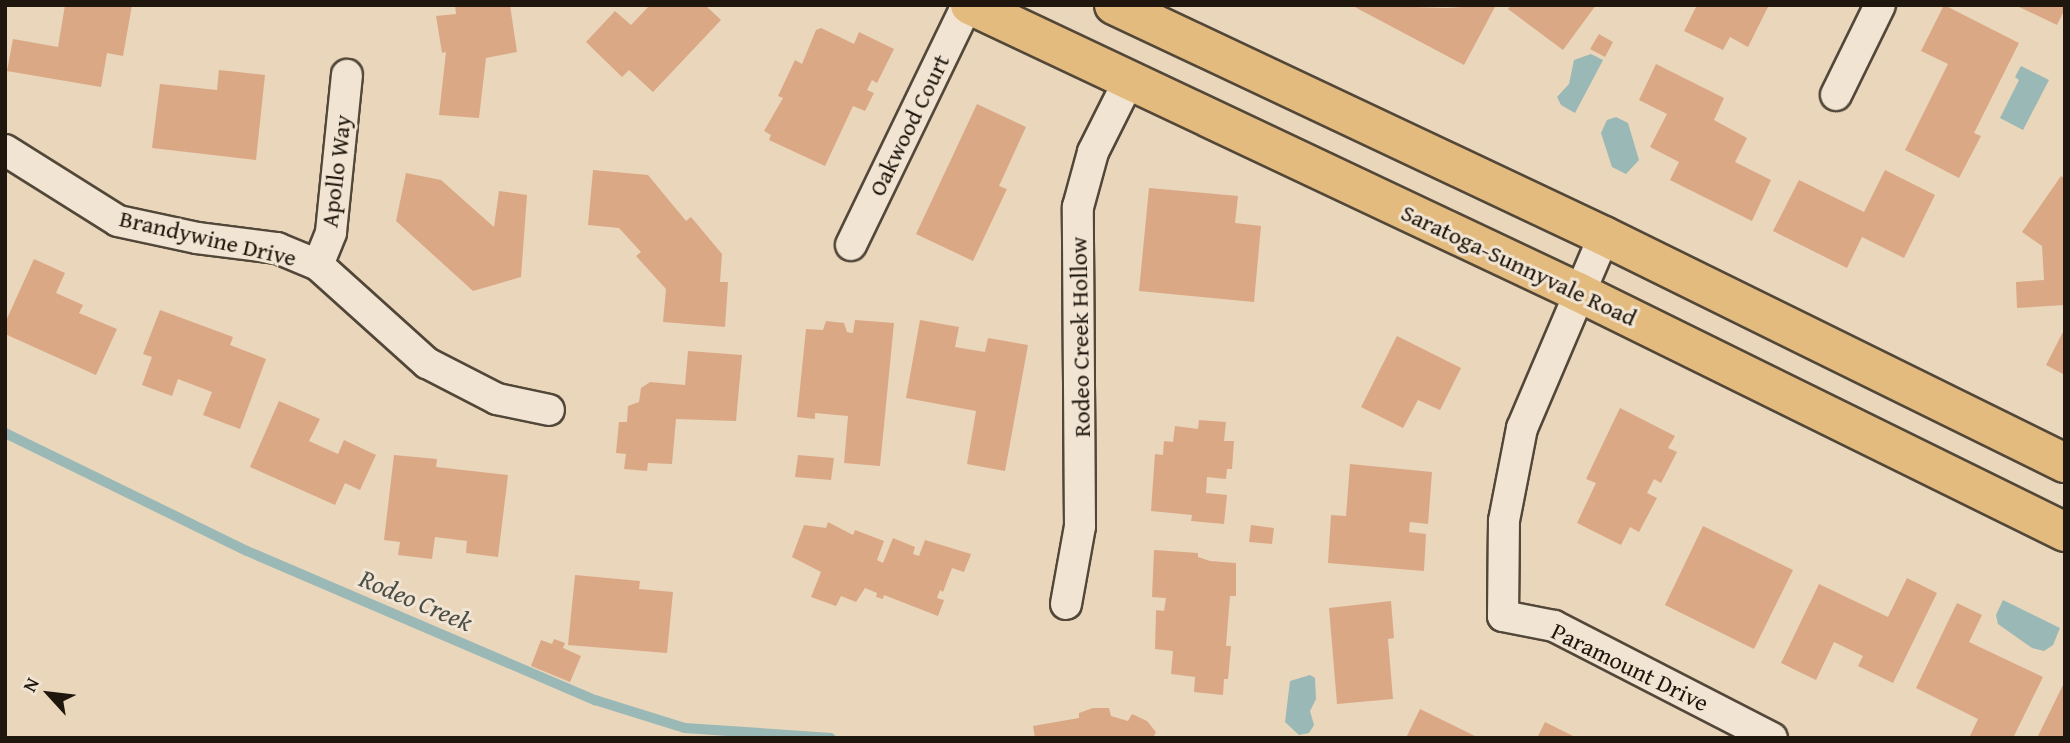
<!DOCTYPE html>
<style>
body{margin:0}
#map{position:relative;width:2070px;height:743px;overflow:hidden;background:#e9d6bb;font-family:"Gentium Book Plus",serif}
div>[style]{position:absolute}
.water>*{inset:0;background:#99b8b6}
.stream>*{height:10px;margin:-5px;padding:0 5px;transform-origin:5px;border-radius:5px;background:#99b8b6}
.building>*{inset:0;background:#dba886}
.roads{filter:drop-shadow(2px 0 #524738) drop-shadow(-2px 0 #524738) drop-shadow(0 2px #524738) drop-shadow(0 -2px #524738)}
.minor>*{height:30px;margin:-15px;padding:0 15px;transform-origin:15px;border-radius:15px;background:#f1e4d3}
.primary>*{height:38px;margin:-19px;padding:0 19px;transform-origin:19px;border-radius:19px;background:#e4bb7e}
span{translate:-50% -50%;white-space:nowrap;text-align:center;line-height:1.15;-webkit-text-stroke:6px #f1e4d3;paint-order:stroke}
.street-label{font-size:24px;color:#1f170d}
.water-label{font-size:26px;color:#4a4f48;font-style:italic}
.frame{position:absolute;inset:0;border:7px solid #1f170d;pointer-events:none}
.north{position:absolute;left:14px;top:659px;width:70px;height:70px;-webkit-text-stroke:5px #f1e4d3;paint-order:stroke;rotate:297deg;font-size:19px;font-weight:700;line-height:28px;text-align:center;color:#1f170d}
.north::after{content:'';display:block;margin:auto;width:24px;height:32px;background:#1f170d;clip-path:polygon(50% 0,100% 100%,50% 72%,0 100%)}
</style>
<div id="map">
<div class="water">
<i style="clip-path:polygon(1591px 54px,1603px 60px,1575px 113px,1561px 105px,1557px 97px,1569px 84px,1574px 60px)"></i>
<i style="clip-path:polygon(2021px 66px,2049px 80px,2023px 130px,2000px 118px,2019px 80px,2015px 77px)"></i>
<i style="clip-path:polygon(1616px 117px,1628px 123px,1639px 160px,1626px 174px,1612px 167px,1601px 133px,1607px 120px)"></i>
<i style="clip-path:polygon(2003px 600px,2060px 628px,2053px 645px,2044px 651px,2032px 648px,1998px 624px,1996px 615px)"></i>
<i style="clip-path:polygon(1310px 675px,1315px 678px,1316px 699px,1310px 711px,1314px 725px,1309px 733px,1299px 735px,1285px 722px,1290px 681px)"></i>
</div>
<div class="stream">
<i style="left:5px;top:433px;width:269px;rotate:26deg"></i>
<i style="left:247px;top:551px;width:379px;rotate:23.2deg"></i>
<i style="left:595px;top:700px;width:94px;rotate:17.3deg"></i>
<i style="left:685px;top:728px;width:146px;rotate:3.9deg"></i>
</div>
<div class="building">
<i style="clip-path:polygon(65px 5px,132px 5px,123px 56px,107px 53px,101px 87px,7px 71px,13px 39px,58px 47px)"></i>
<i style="clip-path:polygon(455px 5px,510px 5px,517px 52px,486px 58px,479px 118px,439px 115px,446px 52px,442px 53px,436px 16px,456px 14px)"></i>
<i style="clip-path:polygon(650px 5px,705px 5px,721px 20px,653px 92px,629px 70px,622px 77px,586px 42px,615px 11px,631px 25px)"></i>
<i style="clip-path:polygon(1351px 5px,1446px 8px,1496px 5px,1464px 65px)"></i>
<i style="clip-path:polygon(1511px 5px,1596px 5px,1563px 50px,1508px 9px)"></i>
<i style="clip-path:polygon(1697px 5px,1769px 5px,1748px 47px,1730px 37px,1723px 50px,1684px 31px)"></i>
<i style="clip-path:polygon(1944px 5px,2019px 43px,1974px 133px,1981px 136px,1959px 178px,1905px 150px,1948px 64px,1921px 51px)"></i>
<i style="clip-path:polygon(2015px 5px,2065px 5px,2065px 9px,2057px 25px)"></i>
<i style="clip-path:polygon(821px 28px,854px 44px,859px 32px,894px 49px,877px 83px,872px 80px,867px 90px,874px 93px,865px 111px,853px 106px,825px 166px,769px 140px,771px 135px,764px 131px,783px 98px,778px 96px,795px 60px,802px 64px,816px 30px)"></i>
<i style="clip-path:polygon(1599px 34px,1613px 42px,1605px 57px,1590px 49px)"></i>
<i style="clip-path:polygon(1656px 64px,1724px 98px,1714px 120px,1747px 138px,1735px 162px,1771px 180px,1752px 221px,1670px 180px,1679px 162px,1650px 147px,1667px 114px,1639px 100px)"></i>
<i style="clip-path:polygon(219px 70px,265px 75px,256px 160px,152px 148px,160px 84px,217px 90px)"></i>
<i style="clip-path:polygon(977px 104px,1026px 127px,999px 186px,1007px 189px,973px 261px,916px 234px)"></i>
<i style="clip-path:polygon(593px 170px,648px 175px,686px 221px,691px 217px,722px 254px,720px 282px,728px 282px,725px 327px,663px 322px,666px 289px,636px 256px,641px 252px,619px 228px,588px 225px)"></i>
<i style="clip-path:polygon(1885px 170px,1935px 195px,1904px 258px,1862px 237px,1847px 268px,1773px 231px,1799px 180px,1864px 212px)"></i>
<i style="clip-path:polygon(406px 173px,441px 180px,494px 227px,499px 191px,527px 195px,521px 277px,473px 291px,396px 221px)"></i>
<i style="clip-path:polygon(2061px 176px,2065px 179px,2065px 305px,2017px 308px,2016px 282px,2044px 280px,2042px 246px,2022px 232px)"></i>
<i style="clip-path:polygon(1149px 188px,1238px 196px,1235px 223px,1261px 226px,1254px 302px,1139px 291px)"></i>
<i style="clip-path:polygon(34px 259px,65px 273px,56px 293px,83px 305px,79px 313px,117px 329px,96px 375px,5px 334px,5px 323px)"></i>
<i style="clip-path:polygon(160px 310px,233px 337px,230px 345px,266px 359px,240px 429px,203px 415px,212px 392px,178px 379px,172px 396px,142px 385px,152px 357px,143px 354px)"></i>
<i style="clip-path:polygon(855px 320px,894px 323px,880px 466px,844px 463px,848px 416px,815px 413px,815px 419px,797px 417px,806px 329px,823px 330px,826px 321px,844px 323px,847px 332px,853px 333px)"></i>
<i style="clip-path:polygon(920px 320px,959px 327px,955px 347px,985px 352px,988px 338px,1028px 345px,1005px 471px,967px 464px,976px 411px,906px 398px)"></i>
<i style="clip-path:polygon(2065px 328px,2065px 375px,2046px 365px)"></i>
<i style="clip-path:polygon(1397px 336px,1461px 368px,1440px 410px,1418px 400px,1403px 428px,1361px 407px)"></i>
<i style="clip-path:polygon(688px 351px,742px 355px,736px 421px,676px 419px,672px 464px,648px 463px,647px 471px,624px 469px,626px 454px,616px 453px,619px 422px,627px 422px,628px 406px,639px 402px,641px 388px,650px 382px,685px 385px)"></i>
<i style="clip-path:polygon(279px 401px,320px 419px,309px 441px,338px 454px,344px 440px,376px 455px,360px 490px,345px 483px,335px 505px,250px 467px)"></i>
<i style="clip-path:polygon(1620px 408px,1675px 436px,1668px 448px,1677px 452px,1661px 483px,1654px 479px,1647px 493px,1657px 498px,1639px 532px,1630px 527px,1621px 545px,1577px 523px,1596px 483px,1586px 479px)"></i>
<i style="clip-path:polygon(1199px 420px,1226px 422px,1224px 441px,1234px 441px,1232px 469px,1227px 469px,1226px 479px,1207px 477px,1206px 493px,1227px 495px,1224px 524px,1191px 521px,1192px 515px,1151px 511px,1155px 454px,1163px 455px,1164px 441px,1173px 442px,1175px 426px,1198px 429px)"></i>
<i style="clip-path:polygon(394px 455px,437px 459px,436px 467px,508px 475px,498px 557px,466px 553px,467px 541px,435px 537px,432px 559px,398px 555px,400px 542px,384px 540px)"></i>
<i style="clip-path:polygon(798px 455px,834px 458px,831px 480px,795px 477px)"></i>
<i style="clip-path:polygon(1350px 464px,1432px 472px,1428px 524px,1410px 522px,1409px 532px,1426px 534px,1424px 571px,1328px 563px,1331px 515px,1346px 516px)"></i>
<i style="clip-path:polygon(828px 522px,853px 535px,855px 530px,884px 541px,877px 560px,883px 563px,893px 538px,915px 547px,913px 554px,919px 556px,925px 540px,971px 554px,964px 572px,952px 568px,943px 592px,940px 590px,937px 598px,944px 600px,938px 616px,884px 595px,883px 599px,876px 597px,877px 593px,865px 588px,856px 602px,841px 596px,836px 606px,811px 597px,821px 572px,792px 557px,804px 525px,826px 528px)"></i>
<i style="clip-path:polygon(1251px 525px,1274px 528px,1272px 544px,1249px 542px)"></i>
<i style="clip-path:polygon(1703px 526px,1793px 570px,1754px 649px,1665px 605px)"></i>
<i style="clip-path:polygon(1154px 550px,1198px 553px,1198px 557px,1210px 561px,1236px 563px,1236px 596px,1230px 596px,1226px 646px,1231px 646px,1228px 679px,1224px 679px,1223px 695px,1194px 692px,1195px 677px,1171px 674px,1173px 651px,1155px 649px,1156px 610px,1164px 611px,1166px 598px,1152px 597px)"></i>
<i style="clip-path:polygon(575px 575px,640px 581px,639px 589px,673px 592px,667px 653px,568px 645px)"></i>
<i style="clip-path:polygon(1907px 578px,1937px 593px,1893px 683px,1858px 666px,1863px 656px,1834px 642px,1816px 680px,1781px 663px,1819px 584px,1888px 617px)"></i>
<i style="clip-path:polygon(1391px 601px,1394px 638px,1388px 639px,1393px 699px,1337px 704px,1329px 608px)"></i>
<i style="clip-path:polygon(1957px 603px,1982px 615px,1969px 642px,2043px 677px,2013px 738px,1969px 738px,1978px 719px,1916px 688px)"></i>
<i style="clip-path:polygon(554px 639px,565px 643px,563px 648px,581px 656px,570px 682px,531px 666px,541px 640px,552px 644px)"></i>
<i style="clip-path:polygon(2063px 685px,2065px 738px,2037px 738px)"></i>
<i style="clip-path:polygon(1093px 708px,1109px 708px,1111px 716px,1128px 721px,1132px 714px,1147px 721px,1156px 732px,1153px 738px,1035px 738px,1033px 726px,1079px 718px,1079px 713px)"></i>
<i style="clip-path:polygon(1420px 709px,1479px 738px,1406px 738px)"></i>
<i style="clip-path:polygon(1545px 722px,1577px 738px,1537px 738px)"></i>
</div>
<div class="roads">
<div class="minor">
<i style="left:1836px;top:95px;width:100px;rotate:-63.9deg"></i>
<i style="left:5px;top:150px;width:133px;rotate:32.1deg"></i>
<i style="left:118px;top:221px;width:81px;rotate:12.1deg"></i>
<i style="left:197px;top:238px;width:81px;rotate:7.1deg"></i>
<i style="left:277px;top:248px;width:44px;rotate:22.5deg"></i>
<i style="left:318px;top:265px;width:147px;rotate:42deg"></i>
<i style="left:427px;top:363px;width:79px;rotate:27.2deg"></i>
<i style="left:497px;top:399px;width:53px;rotate:11.9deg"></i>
<i style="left:1604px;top:236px;width:209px;rotate:113.1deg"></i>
<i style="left:1522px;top:428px;width:95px;rotate:101deg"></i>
<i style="left:1504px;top:521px;width:95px;rotate:90.6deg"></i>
<i style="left:1503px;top:616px;width:52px;rotate:11.1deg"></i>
<i style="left:1554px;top:626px;width:245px;rotate:27.2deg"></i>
<i style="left:851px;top:245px;width:267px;rotate:-64.2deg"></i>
<i style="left:318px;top:265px;width:35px;rotate:-68deg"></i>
<i style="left:331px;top:232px;width:158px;rotate:-84.2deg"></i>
<i style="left:1066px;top:604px;width:79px;rotate:-79.8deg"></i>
<i style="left:1080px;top:526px;width:319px;rotate:-90.4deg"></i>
<i style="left:1078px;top:207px;width:57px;rotate:-74.7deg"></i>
<i style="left:1093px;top:152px;width:80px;rotate:-63.4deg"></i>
</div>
<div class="primary">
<i style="left:970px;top:5px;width:672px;rotate:25.27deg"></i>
<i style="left:1578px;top:292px;width:543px;rotate:26.23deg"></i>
<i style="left:1114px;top:5px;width:542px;rotate:25.24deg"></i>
<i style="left:1604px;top:236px;width:514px;rotate:26.22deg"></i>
</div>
</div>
<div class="street-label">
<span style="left:909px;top:125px;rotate:-64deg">Oakwood Court</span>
<span style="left:336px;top:171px;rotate:-83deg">Apollo Way</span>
<span style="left:208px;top:238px;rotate:13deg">Brandywine Drive</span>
<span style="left:1519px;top:265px;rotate:25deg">Saratoga-Sunnyvale Road</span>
<span style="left:1080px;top:337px;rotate:-91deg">Rodeo Creek Hollow</span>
<span style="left:1630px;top:667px;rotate:26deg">Paramount Drive</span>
</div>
<div class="water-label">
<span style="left:416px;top:600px;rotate:23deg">Rodeo Creek</span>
</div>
<div class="frame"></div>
<div class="north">N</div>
</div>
